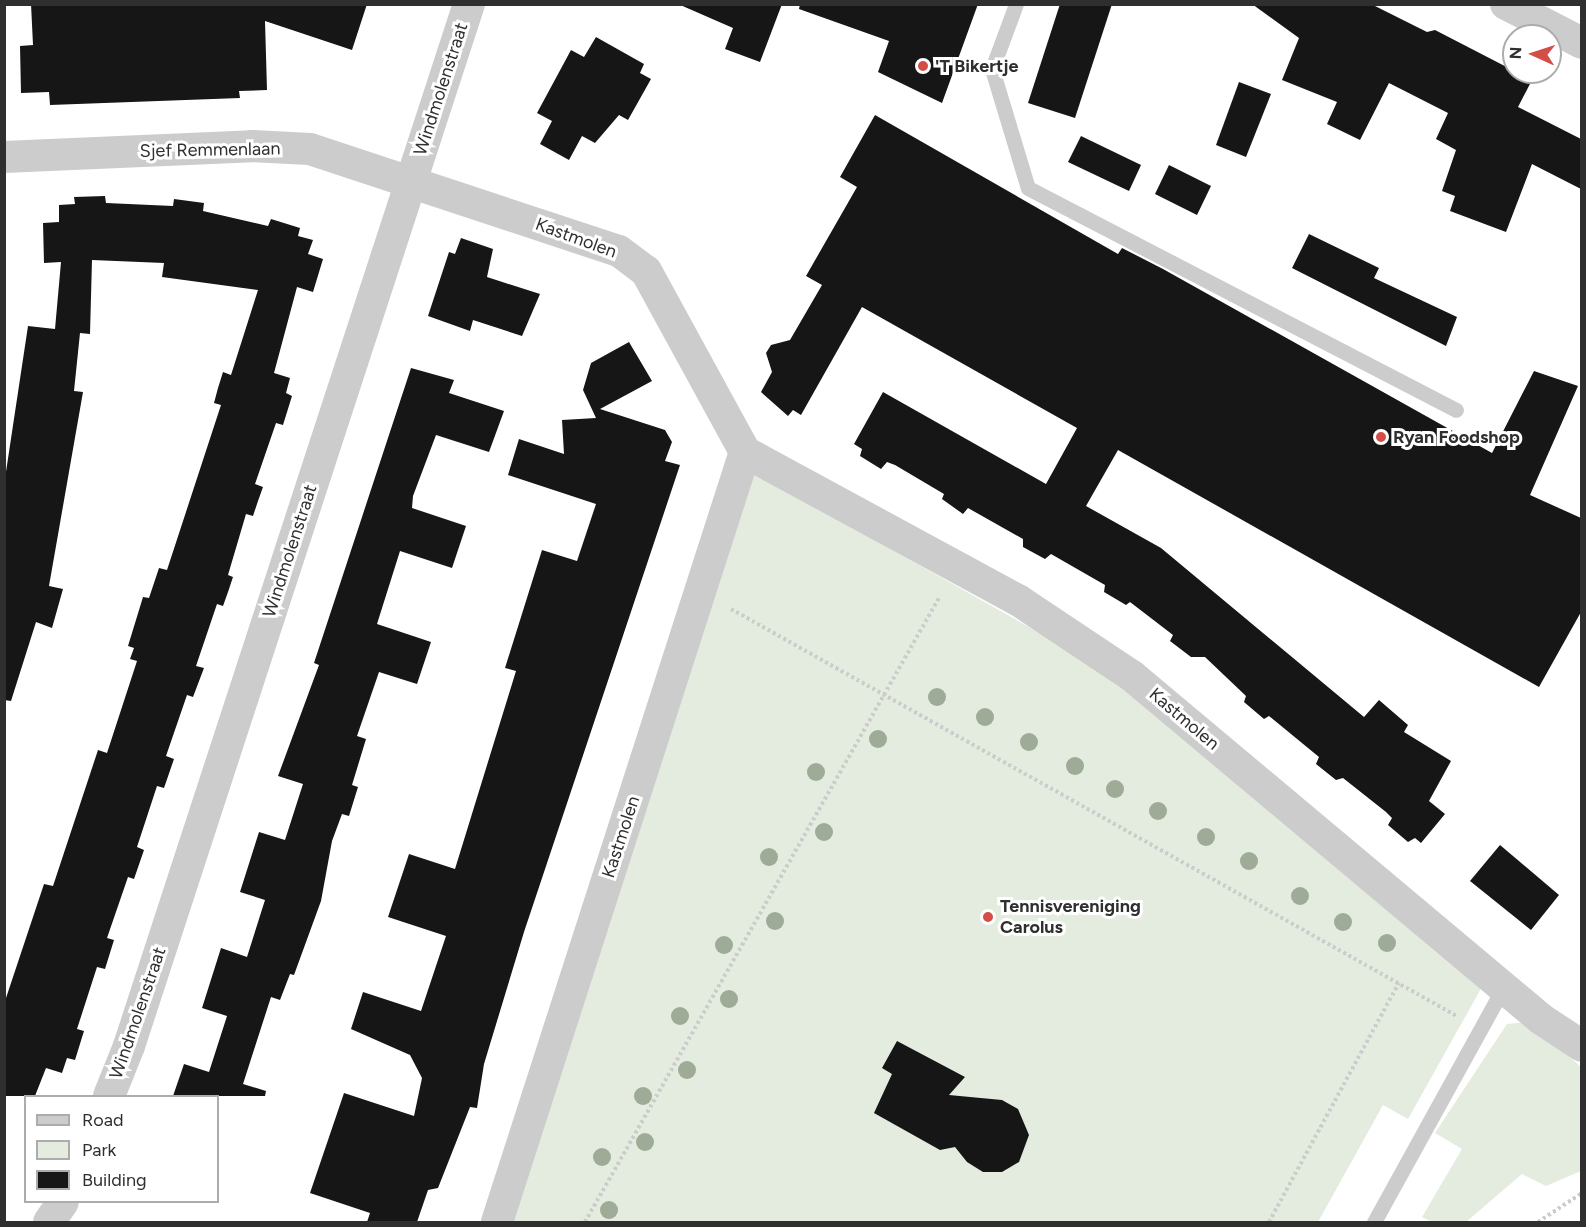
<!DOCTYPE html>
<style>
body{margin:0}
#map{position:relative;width:1586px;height:1227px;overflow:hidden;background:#fff;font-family:Figtree,sans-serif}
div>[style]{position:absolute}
.green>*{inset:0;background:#e4ebdf}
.building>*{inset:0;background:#161616}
.path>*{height:4px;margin-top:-2px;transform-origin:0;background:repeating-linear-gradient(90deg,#ccc 0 3px,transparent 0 6px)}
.service>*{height:15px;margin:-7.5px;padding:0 7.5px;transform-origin:7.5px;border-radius:7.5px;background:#ccc}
.minor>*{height:32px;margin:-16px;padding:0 16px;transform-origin:16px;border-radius:16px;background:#ccc}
.trees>*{width:18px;height:18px;margin:-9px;border-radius:50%;background:#9eab97}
.dots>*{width:16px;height:16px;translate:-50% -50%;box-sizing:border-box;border:3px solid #fff;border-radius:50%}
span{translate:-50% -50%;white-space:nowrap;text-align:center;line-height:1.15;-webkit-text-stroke:6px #fff;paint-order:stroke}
.poi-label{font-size:18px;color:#2f2f2f;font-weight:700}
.left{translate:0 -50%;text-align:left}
.street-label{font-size:18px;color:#2f2f2f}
.frame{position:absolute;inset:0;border:6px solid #2f2f2f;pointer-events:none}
.legend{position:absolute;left:24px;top:1095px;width:195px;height:108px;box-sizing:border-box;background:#fff;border:2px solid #acacac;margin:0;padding:8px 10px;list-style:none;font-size:18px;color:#2f2f2f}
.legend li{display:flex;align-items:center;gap:12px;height:30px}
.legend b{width:30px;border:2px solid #acacac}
.north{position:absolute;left:1502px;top:24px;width:60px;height:60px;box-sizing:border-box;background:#fff;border:2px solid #acacac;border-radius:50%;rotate:273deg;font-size:16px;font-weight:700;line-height:24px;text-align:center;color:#2f2f2f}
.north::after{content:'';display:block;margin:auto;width:21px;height:27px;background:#d24e46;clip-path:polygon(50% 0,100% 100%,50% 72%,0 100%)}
</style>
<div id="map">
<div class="green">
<i style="clip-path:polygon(752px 471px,1052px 640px,1128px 691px,1483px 985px,1408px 1119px,1383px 1105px,1318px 1222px,507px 1222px)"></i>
<i style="clip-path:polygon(1530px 1022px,1581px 1067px,1581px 1171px,1546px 1186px,1522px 1174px,1466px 1222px,1432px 1222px,1422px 1217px,1462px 1149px,1435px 1133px,1507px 1024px)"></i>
</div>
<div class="building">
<i style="clip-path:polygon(31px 4px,367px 4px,352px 50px,265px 21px,267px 90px,239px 91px,240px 98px,50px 105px,49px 92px,21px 93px,20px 46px,33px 45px)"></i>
<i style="clip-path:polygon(678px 4px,782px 4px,760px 62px,725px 49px,733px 28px)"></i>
<i style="clip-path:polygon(800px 4px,978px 4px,942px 103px,878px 72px,889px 41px,799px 9px)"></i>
<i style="clip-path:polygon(1060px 4px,1112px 4px,1075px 118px,1028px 103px)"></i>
<i style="clip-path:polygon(1252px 4px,1371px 4px,1427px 32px,1435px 30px,1532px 80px,1518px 107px,1581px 139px,1581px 189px,1532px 164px,1506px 232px,1450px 211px,1455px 196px,1442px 191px,1456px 150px,1436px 139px,1448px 113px,1389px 83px,1360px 140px,1327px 124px,1337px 102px,1282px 80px,1299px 38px)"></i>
<i style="clip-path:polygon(596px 37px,644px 64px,640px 73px,651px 79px,628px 120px,619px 115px,595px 143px,582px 136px,569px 160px,540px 144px,552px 121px,537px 113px,571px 50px,584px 57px)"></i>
<i style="clip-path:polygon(1239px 82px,1271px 94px,1246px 157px,1216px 145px)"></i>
<i style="clip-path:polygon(875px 115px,1118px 254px,1122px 248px,1163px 269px,1492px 453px,1534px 371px,1578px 386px,1530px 495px,1581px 518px,1581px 612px,1539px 687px,1118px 450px,1086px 506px,1161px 548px,1364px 717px,1379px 700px,1408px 725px,1404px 732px,1451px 761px,1429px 801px,1445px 814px,1421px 843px,1415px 838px,1408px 842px,1388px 825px,1392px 818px,1386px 812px,1343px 778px,1336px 780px,1316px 764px,1319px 757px,1269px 716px,1264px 719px,1244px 702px,1246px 696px,1205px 657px,1191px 657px,1170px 641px,1173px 635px,1130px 602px,1126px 605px,1104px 592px,1105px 585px,1051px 554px,1045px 559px,1023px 547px,1023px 539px,968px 508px,963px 514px,942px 499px,944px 494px,895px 465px,887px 462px,881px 469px,860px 456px,862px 449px,854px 444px,883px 392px,1046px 484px,1077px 428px,862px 307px,801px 415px,793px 410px,788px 416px,761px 392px,772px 372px,766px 353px,771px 345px,790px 340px,822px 285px,806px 276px,857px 187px,840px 177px)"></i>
<i style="clip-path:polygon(1081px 136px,1141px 165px,1129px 191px,1068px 162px)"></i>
<i style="clip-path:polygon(1169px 165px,1211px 186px,1197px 215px,1155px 194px)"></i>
<i style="clip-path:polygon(105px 196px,106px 203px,173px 206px,174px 199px,204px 203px,203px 211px,268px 226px,271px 219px,300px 228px,298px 236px,313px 240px,308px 254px,323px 259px,313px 292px,297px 287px,274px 373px,290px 378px,286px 393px,292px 396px,283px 425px,276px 423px,255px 484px,263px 487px,258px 501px,253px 516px,246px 514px,228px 575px,233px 577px,228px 592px,223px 606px,217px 604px,196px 666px,204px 668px,193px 697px,187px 695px,166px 756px,174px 759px,164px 788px,157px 786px,137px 847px,144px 850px,134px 879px,128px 877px,107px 938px,114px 940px,105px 969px,97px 967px,77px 1029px,84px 1031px,75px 1060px,67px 1058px,62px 1073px,46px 1068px,35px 1096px,4px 1096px,4px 1004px,44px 884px,53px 886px,98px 750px,107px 753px,137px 661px,130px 659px,134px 648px,128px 646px,143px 597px,149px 598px,159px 568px,167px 570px,221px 405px,214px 403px,218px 388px,223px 372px,231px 375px,258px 290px,162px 277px,164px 263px,92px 260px,90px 334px,80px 333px,74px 391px,83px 392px,49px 586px,63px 589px,52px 628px,36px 622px,11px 701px,4px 700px,4px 485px,28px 326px,55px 329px,61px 262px,44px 263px,43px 223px,59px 222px,59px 205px,75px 204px,74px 197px)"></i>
<i style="clip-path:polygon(1309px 234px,1379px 268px,1374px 278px,1457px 317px,1446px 346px,1292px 268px)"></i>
<i style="clip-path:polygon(461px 238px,493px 249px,487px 277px,540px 294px,522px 336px,473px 320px,470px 331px,428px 316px,449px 252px,455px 254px)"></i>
<i style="clip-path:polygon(629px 342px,652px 381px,600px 409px,665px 430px,672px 442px,665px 461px,680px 465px,524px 932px,484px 1064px,477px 1108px,470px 1107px,438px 1188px,428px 1190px,417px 1222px,367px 1222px,370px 1213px,310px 1193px,344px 1093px,414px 1116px,422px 1078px,410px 1055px,351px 1029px,363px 992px,421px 1011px,446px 936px,388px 917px,409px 854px,455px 869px,516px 671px,505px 668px,542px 550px,577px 561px,596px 504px,508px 475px,519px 439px,564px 454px,562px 420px,596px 418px,583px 390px,591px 363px)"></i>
<i style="clip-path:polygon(411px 368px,454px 380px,449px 393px,504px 411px,489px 452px,436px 435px,413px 496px,412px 508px,466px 526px,452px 568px,400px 551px,377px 624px,431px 642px,417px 684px,379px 672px,357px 736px,366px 739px,352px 785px,358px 787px,349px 816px,342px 814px,332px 841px,321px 901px,294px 975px,290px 974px,280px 1000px,271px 997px,243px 1084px,266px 1091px,265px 1096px,173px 1096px,184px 1064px,209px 1072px,227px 1016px,202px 1008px,221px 948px,247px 957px,265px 900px,240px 892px,259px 832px,285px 840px,303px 784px,278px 776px,319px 665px,314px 663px)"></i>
<i style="clip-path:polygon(1500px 845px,1559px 895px,1531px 930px,1470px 881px)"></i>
<i style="clip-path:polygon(897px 1041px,965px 1077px,949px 1095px,1002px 1100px,1018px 1109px,1029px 1135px,1019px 1162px,1002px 1172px,983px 1172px,967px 1162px,955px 1147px,940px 1150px,874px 1113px,892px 1074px,882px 1068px)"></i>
</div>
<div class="path">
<i style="left:731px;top:609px;width:832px;rotate:29.28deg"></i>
<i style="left:585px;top:1222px;width:720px;rotate:-60.44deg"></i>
<i style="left:1269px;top:1222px;width:272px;rotate:-61.5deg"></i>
<i style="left:1538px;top:1222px;width:53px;rotate:-33.4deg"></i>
</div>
<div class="service">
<i style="left:1016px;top:4px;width:69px;rotate:110.3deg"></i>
<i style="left:992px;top:69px;width:124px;rotate:73.2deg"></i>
<i style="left:1028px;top:188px;width:482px;rotate:27.4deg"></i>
<i style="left:1374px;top:1222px;width:271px;rotate:-61.1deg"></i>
</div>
<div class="minor">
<i style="left:1506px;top:4px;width:85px;rotate:27.2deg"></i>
<i style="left:4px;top:157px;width:248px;rotate:-2.5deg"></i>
<i style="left:252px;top:146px;width:58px;rotate:3deg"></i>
<i style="left:310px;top:149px;width:325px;rotate:18.3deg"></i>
<i style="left:619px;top:251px;width:34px;rotate:37deg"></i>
<i style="left:646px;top:271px;width:206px;rotate:61.3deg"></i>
<i style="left:745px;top:452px;width:311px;rotate:28.5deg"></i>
<i style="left:1018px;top:600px;width:137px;rotate:33.7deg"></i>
<i style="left:1132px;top:676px;width:534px;rotate:39.98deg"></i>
<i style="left:1541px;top:1019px;width:49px;rotate:33.4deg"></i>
<i style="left:109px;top:1096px;width:54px;rotate:-68.2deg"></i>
<i style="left:129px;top:1046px;width:1096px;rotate:-71.93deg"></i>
<i style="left:49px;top:1222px;width:24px;rotate:-55deg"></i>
<i style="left:497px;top:1222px;width:809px;rotate:-72.15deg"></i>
</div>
<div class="trees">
<i style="left:937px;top:697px"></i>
<i style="left:985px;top:717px"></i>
<i style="left:878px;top:739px"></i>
<i style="left:1029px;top:742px"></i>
<i style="left:1075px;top:766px"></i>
<i style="left:816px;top:772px"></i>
<i style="left:1115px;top:789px"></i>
<i style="left:1158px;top:811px"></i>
<i style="left:824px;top:832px"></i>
<i style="left:1206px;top:837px"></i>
<i style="left:769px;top:857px"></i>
<i style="left:1249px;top:861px"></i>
<i style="left:1300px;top:896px"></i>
<i style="left:775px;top:921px"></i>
<i style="left:1343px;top:922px"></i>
<i style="left:1387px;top:943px"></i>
<i style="left:724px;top:945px"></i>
<i style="left:729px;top:999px"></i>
<i style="left:680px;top:1016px"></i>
<i style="left:687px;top:1070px"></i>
<i style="left:643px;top:1096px"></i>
<i style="left:645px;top:1142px"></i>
<i style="left:602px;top:1157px"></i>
<i style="left:609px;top:1210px"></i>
</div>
<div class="dots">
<i style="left:923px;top:66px;background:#d24e46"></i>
<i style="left:1381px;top:437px;background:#d24e46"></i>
<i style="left:988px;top:917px;background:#d24e46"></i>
</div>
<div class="poi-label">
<span class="left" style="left:935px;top:66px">'T Bikertje</span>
<span class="left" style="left:1393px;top:437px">Ryan Foodshop</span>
<span class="left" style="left:1000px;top:917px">Tennisvereniging<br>Carolus</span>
</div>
<div class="street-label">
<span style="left:441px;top:89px;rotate:-72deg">Windmolenstraat</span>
<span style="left:210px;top:150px;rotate:-1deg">Sjef Remmenlaan</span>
<span style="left:576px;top:238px;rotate:20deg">Kastmolen</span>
<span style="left:290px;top:551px;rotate:-72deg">Windmolenstraat</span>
<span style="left:1184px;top:719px;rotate:40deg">Kastmolen</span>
<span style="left:621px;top:837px;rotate:-72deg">Kastmolen</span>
<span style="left:138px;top:1013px;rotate:-71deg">Windmolenstraat</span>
</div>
<div class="frame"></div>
<ul class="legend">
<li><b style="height:8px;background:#ccc"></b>Road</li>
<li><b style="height:16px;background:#e4ebdf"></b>Park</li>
<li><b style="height:16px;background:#161616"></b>Building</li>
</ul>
<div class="north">N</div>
</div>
